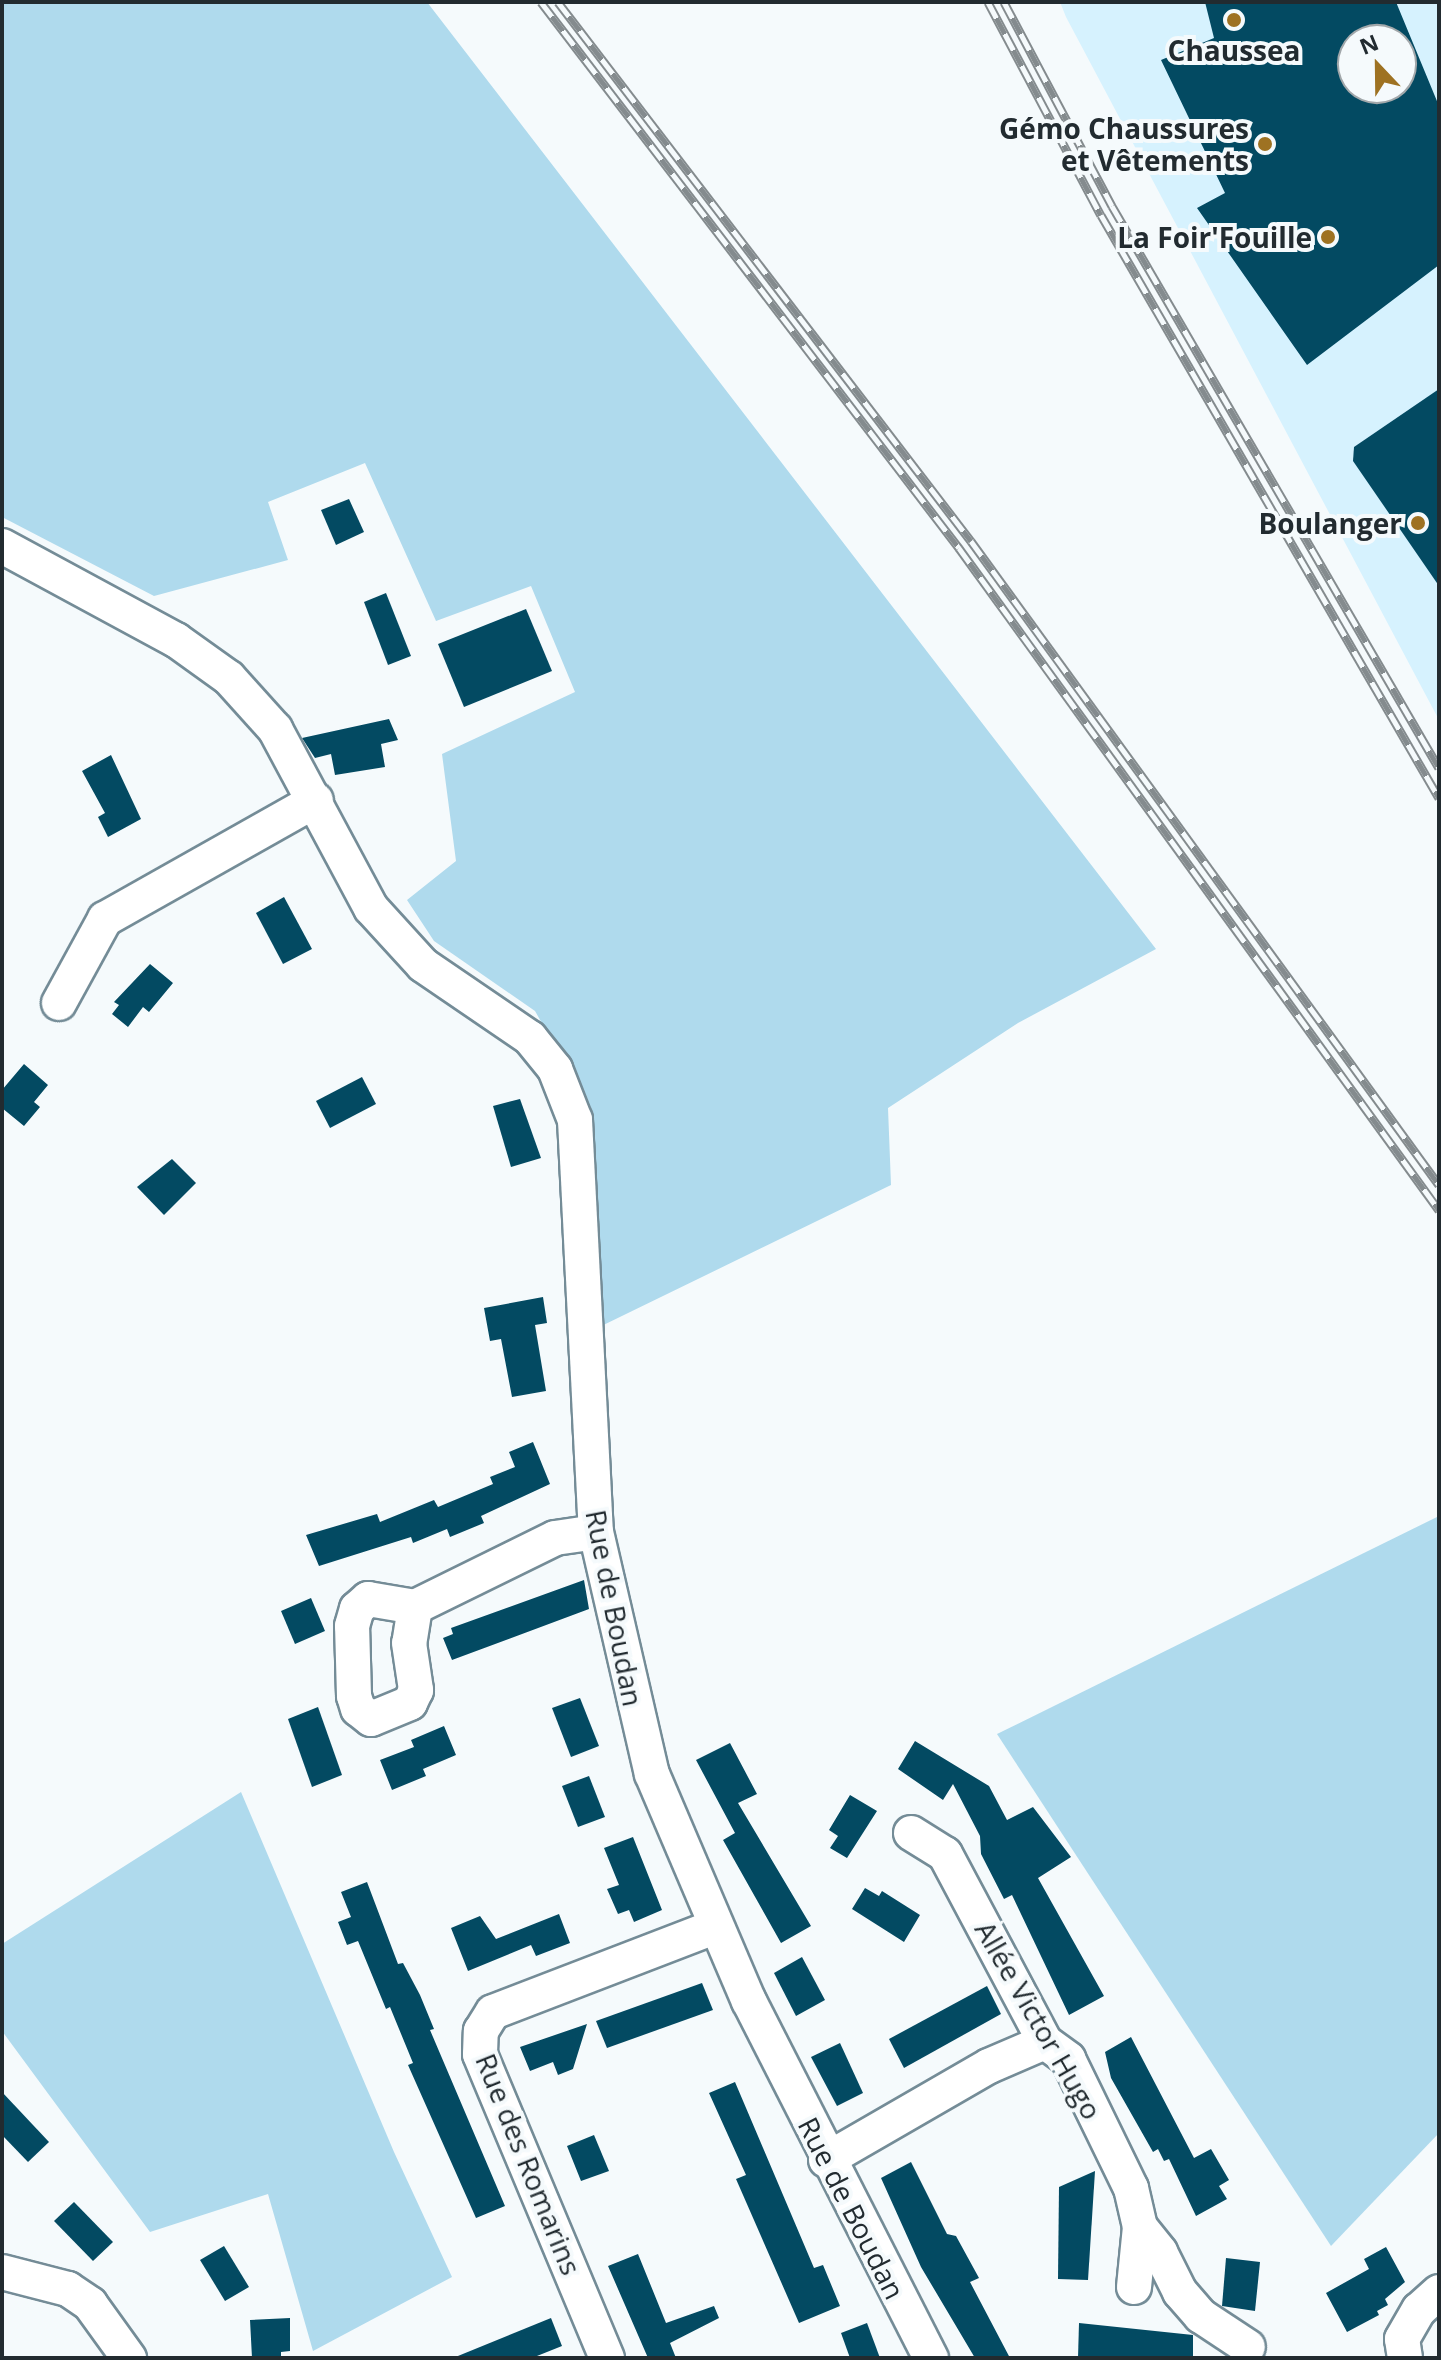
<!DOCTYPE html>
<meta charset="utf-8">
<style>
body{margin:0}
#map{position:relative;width:1441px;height:2360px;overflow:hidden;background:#f5fafc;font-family:"Open Sans",sans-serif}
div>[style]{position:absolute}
.built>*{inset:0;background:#d6f2fe}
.green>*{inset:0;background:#afdaed}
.building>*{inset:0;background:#034a62}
.roads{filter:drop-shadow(2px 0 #748c97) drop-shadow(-2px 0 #748c97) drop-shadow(0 2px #748c97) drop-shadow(0 -2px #748c97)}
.minor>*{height:34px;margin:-17px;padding:0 17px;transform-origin:17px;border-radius:17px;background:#fff}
.rail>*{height:9px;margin-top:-4.5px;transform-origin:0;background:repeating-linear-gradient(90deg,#f5fafc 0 18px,#848b8e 0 36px);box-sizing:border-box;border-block:2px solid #848b8e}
.dots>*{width:22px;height:22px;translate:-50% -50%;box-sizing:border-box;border:4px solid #f5fafc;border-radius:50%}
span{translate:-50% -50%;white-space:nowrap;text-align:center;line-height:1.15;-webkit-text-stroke:8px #f5fafc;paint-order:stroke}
.poi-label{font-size:28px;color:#222b30;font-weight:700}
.right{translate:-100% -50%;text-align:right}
.street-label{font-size:28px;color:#222b30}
.frame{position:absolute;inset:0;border:4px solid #222b30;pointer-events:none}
.north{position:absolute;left:1337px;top:24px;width:80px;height:80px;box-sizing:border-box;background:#f5fafc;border:2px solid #a1a7aa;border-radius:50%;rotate:338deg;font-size:22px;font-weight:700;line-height:32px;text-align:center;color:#222b30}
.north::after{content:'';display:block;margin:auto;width:28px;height:36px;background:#9e7222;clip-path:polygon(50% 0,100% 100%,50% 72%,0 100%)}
</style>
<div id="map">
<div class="built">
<i style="clip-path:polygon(evenodd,1060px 2px,1439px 2px,1439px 720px,1066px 17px,1060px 2px,1353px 40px,1401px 40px,1401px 88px,1353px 88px,1353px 40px)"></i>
</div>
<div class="green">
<i style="clip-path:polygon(2px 2px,427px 2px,1156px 949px,1018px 1023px,888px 1108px,891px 1185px,587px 1333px,584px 1097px,535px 1011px,434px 941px,407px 900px,456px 861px,442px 754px,575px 692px,531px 586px,436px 621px,365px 463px,268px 502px,288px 560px,154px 596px,2px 517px)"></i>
<i style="clip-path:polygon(1439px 1516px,1439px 2133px,1331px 2246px,997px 1734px)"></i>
<i style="clip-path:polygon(241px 1792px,394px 2152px,452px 2277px,313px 2351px,268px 2194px,150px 2232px,2px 2031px,2px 1944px)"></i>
</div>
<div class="building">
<i style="clip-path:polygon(evenodd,1205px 2px,1396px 2px,1439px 106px,1439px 265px,1307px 365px,1197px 208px,1225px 193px,1161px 60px,1214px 38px,1205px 2px,1353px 40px,1401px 40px,1401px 88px,1353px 88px,1353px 40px)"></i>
<i style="clip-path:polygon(1439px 389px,1439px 586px,1353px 461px,1354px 447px)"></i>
<i style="clip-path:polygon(349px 499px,364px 532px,336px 545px,321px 510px)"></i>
<i style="clip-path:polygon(386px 593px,411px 656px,388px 665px,364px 602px)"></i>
<i style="clip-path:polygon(526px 609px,552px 671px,464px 707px,438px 644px)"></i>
<i style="clip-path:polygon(389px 719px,398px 740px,381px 744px,385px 767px,335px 775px,331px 754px,315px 758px,302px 738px)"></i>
<i style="clip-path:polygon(111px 755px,141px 819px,108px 837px,98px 817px,105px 813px,82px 771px)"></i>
<i style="clip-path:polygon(284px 897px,312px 949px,283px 964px,256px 913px)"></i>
<i style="clip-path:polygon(150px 964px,173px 983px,149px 1012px,143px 1007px,128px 1027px,112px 1014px,119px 1005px,114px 1002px)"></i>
<i style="clip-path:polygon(24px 1064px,48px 1085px,34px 1102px,40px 1107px,24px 1126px,2px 1108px,2px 1090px)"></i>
<i style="clip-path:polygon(362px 1077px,376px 1104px,330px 1128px,316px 1101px)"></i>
<i style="clip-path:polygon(520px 1099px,541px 1158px,511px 1167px,493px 1106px)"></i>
<i style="clip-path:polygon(172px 1159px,196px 1183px,164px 1215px,137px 1187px)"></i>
<i style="clip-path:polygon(543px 1297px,547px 1323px,535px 1325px,546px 1391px,512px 1397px,501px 1339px,490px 1341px,484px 1308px)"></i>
<i style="clip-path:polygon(533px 1442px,550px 1484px,481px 1516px,484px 1523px,450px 1537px,447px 1529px,413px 1543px,411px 1537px,319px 1566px,306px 1535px,377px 1514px,380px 1522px,434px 1500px,438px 1507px,493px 1484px,490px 1477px,515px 1467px,509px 1452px)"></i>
<i style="clip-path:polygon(584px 1580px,589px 1609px,452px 1660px,443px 1638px,453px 1634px,451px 1628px)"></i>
<i style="clip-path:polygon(311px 1598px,325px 1631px,295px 1644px,281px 1611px)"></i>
<i style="clip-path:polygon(580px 1698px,599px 1746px,571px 1757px,552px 1708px)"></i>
<i style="clip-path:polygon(318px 1707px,342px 1775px,312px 1787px,288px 1719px)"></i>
<i style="clip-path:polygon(444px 1726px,456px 1755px,423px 1769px,426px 1776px,392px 1790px,380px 1760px,414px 1747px,411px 1740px)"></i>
<i style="clip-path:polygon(915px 1741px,989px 1786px,1007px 1820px,1033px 1807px,1071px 1857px,1038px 1878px,1104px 1996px,1069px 2015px,1012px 1895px,1004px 1899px,981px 1854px,980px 1836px,953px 1784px,943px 1800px,898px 1769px)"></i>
<i style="clip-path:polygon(730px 1743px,757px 1794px,738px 1803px,811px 1926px,781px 1943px,723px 1840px,735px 1833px,696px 1760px)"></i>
<i style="clip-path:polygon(589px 1776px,605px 1817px,578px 1827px,562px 1786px)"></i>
<i style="clip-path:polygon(850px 1795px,877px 1811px,847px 1858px,830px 1848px,838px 1836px,829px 1830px)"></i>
<i style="clip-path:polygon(633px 1837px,662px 1910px,634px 1922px,629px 1910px,618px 1914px,607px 1889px,619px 1885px,604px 1848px)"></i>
<i style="clip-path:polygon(367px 1882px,398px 1964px,403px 1963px,420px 1995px,434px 2029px,430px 2030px,505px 2206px,476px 2218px,408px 2065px,413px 2063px,390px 2007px,386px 2009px,358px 1941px,347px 1945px,338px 1922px,351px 1917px,341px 1892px)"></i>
<i style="clip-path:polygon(865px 1888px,879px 1896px,882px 1891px,920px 1915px,904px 1942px,852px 1909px)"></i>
<i style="clip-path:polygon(559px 1914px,570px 1943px,536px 1956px,531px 1945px,468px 1971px,451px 1928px,480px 1916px,496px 1939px)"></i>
<i style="clip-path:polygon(802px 1957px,825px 2000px,796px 2016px,774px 1973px)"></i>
<i style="clip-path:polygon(702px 1983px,713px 2010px,607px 2048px,596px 2021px)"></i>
<i style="clip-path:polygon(987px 1986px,1001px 2014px,904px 2068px,889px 2039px)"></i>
<i style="clip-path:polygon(587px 2024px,573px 2069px,558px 2075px,553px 2062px,530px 2071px,520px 2047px)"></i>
<i style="clip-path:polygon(1131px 2037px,1194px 2158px,1211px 2149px,1229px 2180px,1219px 2186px,1227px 2199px,1196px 2216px,1169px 2159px,1164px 2161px,1158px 2149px,1153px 2152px,1111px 2078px,1105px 2052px)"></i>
<i style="clip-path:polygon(840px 2043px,863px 2093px,837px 2106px,811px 2057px)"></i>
<i style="clip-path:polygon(735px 2082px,814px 2268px,823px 2265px,840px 2306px,799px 2323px,736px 2179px,746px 2175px,709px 2093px)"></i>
<i style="clip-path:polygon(2px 2092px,49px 2142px,28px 2162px,2px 2135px)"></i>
<i style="clip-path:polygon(594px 2135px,609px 2171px,581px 2181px,567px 2146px)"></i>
<i style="clip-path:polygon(911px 2162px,947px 2234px,956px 2236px,979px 2278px,970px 2282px,1010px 2358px,975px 2358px,921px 2267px,881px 2178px)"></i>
<i style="clip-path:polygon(1095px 2171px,1088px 2280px,1058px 2279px,1059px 2187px)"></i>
<i style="clip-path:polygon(74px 2202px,113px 2242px,93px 2261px,54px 2221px)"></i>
<i style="clip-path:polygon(224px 2246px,249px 2287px,225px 2301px,200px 2260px)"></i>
<i style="clip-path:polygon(1386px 2247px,1405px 2282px,1385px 2299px,1388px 2305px,1377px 2311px,1379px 2315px,1347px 2332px,1326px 2293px,1369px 2269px,1364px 2259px)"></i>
<i style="clip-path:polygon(638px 2254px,666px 2323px,714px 2306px,719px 2318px,670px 2343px,676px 2358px,648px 2358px,608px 2266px)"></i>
<i style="clip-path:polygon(1226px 2258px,1260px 2262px,1255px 2311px,1222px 2306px)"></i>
<i style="clip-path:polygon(290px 2318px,290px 2351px,281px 2352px,281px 2358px,252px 2358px,250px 2320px)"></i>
<i style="clip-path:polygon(551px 2318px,562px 2346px,532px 2358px,453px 2358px)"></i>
<i style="clip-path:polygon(867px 2323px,880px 2358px,850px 2358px,841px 2333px)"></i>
<i style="clip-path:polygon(1079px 2323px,1193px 2335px,1193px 2358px,1078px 2358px)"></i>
</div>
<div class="roads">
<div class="minor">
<i style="left:2px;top:546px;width:198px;rotate:28.4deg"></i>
<i style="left:176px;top:640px;width:65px;rotate:35.6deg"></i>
<i style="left:229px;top:678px;width:69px;rotate:48deg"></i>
<i style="left:275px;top:729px;width:203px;rotate:61.8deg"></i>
<i style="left:371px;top:908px;width:77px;rotate:47.6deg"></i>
<i style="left:423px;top:965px;width:130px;rotate:34.3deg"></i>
<i style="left:530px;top:1038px;width:40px;rotate:51deg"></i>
<i style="left:555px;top:1069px;width:55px;rotate:68.6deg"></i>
<i style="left:575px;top:1120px;width:413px;rotate:87.1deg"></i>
<i style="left:596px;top:1532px;width:248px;rotate:77deg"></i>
<i style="left:652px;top:1774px;width:247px;rotate:66.9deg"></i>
<i style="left:749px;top:2001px;width:401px;rotate:63deg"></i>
<i style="left:59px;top:1003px;width:96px;rotate:-61.3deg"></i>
<i style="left:105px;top:919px;width:242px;rotate:-29.4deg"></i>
<i style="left:415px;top:1607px;width:36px;rotate:99deg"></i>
<i style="left:409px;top:1643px;width:48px;rotate:81.5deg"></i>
<i style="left:416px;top:1690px;width:14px;rotate:115deg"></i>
<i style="left:410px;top:1703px;width:42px;rotate:157.7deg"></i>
<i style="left:371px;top:1719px;width:16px;rotate:-142deg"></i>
<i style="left:358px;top:1709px;width:14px;rotate:-107deg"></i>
<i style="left:354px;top:1696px;width:70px;rotate:-91.6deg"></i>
<i style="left:352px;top:1626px;width:18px;rotate:-74deg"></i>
<i style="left:357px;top:1609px;width:15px;rotate:-42deg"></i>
<i style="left:368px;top:1599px;width:48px;rotate:9.7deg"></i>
<i style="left:415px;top:1607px;width:156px;rotate:-26.2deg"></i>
<i style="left:555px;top:1538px;width:41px;rotate:-8.3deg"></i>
<i style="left:911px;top:1833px;width:40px;rotate:32deg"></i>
<i style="left:945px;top:1854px;width:213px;rotate:62deg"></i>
<i style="left:1045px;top:2042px;width:29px;rotate:36deg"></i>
<i style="left:1068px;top:2059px;width:144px;rotate:64deg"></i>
<i style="left:1131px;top:2188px;width:40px;rotate:77deg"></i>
<i style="left:1140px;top:2227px;width:32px;rotate:51deg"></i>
<i style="left:1160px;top:2252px;width:45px;rotate:63.4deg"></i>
<i style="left:1180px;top:2292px;width:32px;rotate:49deg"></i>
<i style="left:1201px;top:2316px;width:56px;rotate:33.4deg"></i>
<i style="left:826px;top:2160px;width:188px;rotate:-30deg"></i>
<i style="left:989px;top:2066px;width:61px;rotate:-23.2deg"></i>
<i style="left:2px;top:2272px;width:68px;rotate:14.4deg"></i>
<i style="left:68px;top:2289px;width:27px;rotate:34deg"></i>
<i style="left:90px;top:2304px;width:67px;rotate:54.2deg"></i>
<i style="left:1134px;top:2287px;width:60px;rotate:-84.3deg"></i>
<i style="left:607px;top:2358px;width:329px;rotate:-112.7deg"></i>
<i style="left:480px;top:2054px;width:23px;rotate:-88deg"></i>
<i style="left:481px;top:2031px;width:22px;rotate:-58deg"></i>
<i style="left:493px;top:2012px;width:237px;rotate:-21deg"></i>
<i style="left:1405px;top:2358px;width:19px;rotate:-99deg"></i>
<i style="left:1402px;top:2339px;width:34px;rotate:-60deg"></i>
<i style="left:1419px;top:2310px;width:27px;rotate:-42deg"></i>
</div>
</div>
<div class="rail">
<i style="left:541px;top:2px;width:688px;rotate:52.56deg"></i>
<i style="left:959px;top:548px;width:818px;rotate:54.06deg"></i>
<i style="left:558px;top:2px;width:679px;rotate:52.54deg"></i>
<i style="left:971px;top:541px;width:796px;rotate:53.99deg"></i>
<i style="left:988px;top:2px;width:241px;rotate:62.1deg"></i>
<i style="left:1101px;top:215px;width:674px;rotate:59.9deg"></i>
<i style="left:1004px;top:2px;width:231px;rotate:62.1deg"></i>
<i style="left:1112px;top:206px;width:650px;rotate:59.81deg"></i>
</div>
<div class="dots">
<i style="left:1234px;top:20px;background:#9e7222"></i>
<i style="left:1265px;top:144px;background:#9e7222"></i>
<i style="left:1328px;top:237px;background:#9e7222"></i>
<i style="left:1418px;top:523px;background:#9e7222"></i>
</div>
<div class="poi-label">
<span style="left:1234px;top:50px">Chaussea</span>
<span class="right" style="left:1249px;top:144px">Gémo Chaussures<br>et Vêtements</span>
<span class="right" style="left:1312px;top:237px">La Foir'Fouille</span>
<span class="right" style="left:1402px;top:523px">Boulanger</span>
</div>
<div class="street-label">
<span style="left:615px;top:1608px;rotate:79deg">Rue de Boudan</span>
<span style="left:1039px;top:2020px;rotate:60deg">Allée Victor Hugo</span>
<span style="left:529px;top:2164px;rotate:68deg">Rue des Romarins</span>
<span style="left:852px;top:2208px;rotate:63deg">Rue de Boudan</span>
</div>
<div class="frame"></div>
<div class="north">N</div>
</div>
